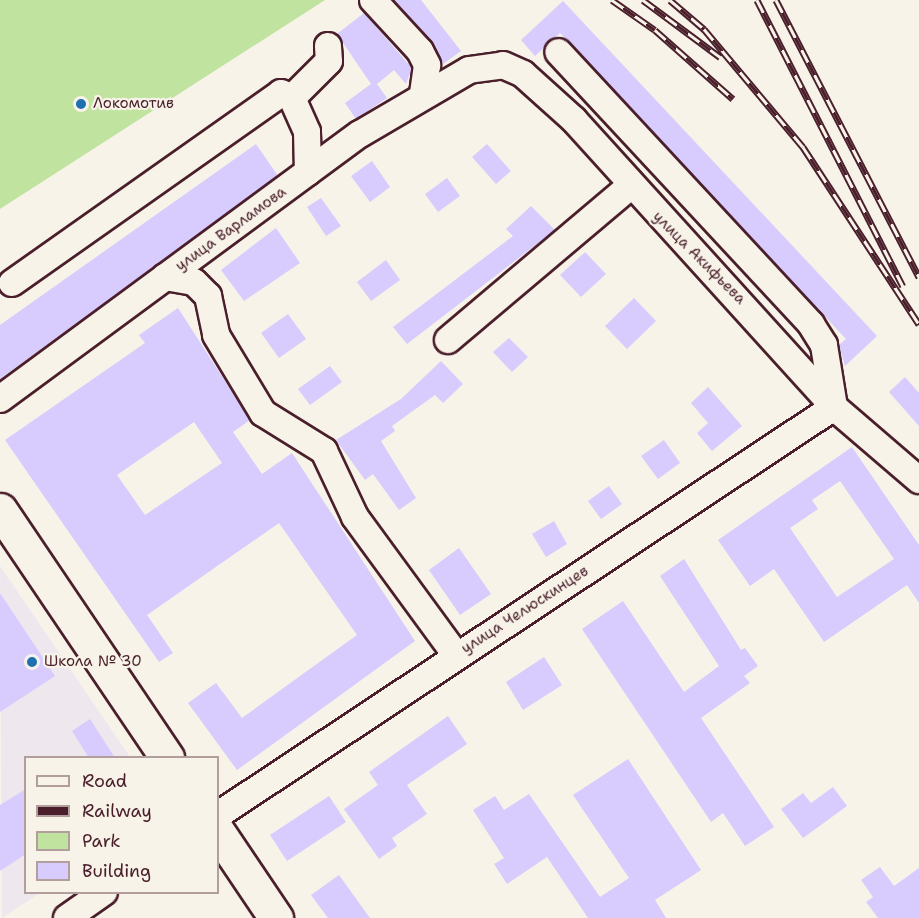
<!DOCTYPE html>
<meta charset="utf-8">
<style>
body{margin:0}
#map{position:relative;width:919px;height:918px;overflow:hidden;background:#f7f3e8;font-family:"Shantell Sans",sans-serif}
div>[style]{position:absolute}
.built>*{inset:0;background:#eee7ee}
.green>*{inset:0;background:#c0e49f}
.building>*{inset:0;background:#d8cbfd}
.roads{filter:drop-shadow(2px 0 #4a1f2b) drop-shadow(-2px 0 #4a1f2b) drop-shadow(0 2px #4a1f2b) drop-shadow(0 -2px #4a1f2b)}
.minor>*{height:26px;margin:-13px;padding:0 13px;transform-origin:13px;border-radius:13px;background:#f7f3e8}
.major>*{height:33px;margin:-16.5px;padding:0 16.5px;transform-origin:16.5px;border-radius:16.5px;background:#f7f3e8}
.rail>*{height:7px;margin-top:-3.5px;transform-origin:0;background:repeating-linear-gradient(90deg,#f7f3e8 0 14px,#4a1f2b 0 28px);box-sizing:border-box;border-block:2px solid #4a1f2b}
.dots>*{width:16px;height:16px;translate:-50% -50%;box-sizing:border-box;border:3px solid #f7f3e8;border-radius:50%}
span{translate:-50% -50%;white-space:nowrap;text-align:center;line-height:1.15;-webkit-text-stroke:4.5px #f7f3e8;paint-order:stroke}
.poi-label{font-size:15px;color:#4a1f2b}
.left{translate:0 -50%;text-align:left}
.street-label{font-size:15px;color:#4a1f2b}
.legend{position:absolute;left:24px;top:756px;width:195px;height:138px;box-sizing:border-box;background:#f7f3e8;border:2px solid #b29e9c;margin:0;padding:8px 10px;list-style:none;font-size:18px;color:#4a1f2b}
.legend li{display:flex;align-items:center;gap:12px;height:30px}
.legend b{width:30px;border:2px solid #b29e9c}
</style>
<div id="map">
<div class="built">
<i style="clip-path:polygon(0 566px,130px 757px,26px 758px,26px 892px,40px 893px,2px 918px)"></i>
</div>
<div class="green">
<i style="clip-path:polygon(0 0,325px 0,0 209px)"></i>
</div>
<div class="building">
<i style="clip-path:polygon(393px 0,421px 0,461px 51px,443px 64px,431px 41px)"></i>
<i style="clip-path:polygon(563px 1px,877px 336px,845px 366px,839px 345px,846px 339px,569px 42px,560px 33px,535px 56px,521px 40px)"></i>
<i style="clip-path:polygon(364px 13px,412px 68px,406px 84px,394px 70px,377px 84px,387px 98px,356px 119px,345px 103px,371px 84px,337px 34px)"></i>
<i style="clip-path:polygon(256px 144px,278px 176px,0 379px,0 325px)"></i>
<i style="clip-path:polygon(487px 144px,511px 171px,496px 184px,472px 157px)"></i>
<i style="clip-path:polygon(372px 161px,390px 187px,370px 202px,351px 176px)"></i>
<i style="clip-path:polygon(447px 178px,460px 196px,438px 212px,425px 194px)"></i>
<i style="clip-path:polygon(321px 198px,341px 226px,326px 236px,307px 207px)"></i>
<i style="clip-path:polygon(531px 206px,555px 230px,407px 344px,393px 327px,513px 236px,506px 229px)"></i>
<i style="clip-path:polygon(276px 228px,300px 263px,244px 301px,221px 270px)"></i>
<i style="clip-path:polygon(585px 252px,606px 274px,581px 297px,560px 275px)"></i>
<i style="clip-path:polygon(386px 260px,400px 280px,371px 301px,357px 282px)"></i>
<i style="clip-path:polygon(634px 298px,656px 321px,627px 349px,605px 326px)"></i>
<i style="clip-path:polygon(evenodd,178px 308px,250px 420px,233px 432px,262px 474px,292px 453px,415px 641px,237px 770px,188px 703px,216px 683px,242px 718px,357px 635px,279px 523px,147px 615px,173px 653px,159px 662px,5px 440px,145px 343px,139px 335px,178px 308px,194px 422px,222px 463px,145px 515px,117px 475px,194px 422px)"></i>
<i style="clip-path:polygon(288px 314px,306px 339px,279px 358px,261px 333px)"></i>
<i style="clip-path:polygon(509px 338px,528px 357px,512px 372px,493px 352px)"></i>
<i style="clip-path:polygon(441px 361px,463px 384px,443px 403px,435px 395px,392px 426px,395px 431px,381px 441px,416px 498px,399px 510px,373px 474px,365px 480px,336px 440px,401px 399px)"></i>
<i style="clip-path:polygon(330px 366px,342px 382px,310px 405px,298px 389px)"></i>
<i style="clip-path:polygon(905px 377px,919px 393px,919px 426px,889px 392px)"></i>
<i style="clip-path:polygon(708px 387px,742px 426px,712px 451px,697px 433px,708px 423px,691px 403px)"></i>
<i style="clip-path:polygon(664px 440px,680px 463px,658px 479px,641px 456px)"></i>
<i style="clip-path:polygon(evenodd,852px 447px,919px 545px,919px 603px,907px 585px,824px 642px,774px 569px,750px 586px,718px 540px,852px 447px,840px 481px,894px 559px,837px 597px,790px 528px,818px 509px,812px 500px,840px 481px)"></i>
<i style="clip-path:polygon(609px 486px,622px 504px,601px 519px,588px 501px)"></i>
<i style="clip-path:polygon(554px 521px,567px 544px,546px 557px,532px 534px)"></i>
<i style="clip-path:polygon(459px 548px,491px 594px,460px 615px,429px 570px)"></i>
<i style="clip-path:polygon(684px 559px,741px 650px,745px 648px,758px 666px,744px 676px,750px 683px,701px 718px,774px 827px,745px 846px,723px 813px,711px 822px,582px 629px,623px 601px,684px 692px,719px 666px,660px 576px)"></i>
<i style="clip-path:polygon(0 593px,55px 676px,0 712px)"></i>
<i style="clip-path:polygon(544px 657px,562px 685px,523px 710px,506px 682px)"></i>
<i style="clip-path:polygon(448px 716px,467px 744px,407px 785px,427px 814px,392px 838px,397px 846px,379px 859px,344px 809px,378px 785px,369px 772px)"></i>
<i style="clip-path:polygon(90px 719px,115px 758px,89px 758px,72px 731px)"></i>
<i style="clip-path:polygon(628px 759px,701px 870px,655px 900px,666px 918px,588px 918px,547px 857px,507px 884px,494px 864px,504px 858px,473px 810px,495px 796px,504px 810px,529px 794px,600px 897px,629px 878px,573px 795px)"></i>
<i style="clip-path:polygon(833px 787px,847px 806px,803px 838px,781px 809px,803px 793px,811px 803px)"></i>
<i style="clip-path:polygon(26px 789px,26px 854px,0 871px,0 805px)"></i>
<i style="clip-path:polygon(329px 796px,346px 822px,287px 861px,270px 835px)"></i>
<i style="clip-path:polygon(880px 867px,894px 886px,919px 868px,919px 918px,878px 918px,866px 902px,873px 897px,861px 880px)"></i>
<i style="clip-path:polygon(339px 875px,370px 918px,328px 918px,311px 895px)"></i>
</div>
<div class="roads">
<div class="minor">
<i style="left:373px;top:0;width:69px;rotate:47.3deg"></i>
<i style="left:420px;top:51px;width:16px;rotate:63deg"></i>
<i style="left:427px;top:65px;width:29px;rotate:98deg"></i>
<i style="left:292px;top:98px;width:52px;rotate:-45deg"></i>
<i style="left:329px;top:61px;width:15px;rotate:-94deg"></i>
<i style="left:165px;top:277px;width:29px;rotate:10deg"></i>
<i style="left:194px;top:282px;width:20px;rotate:45deg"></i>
<i style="left:208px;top:296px;width:40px;rotate:78deg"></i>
<i style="left:216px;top:335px;width:91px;rotate:58.9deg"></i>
<i style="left:263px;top:413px;width:72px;rotate:31.9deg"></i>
<i style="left:324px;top:451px;width:73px;rotate:64.8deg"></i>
<i style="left:355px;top:517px;width:171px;rotate:53.8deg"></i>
<i style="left:12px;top:283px;width:329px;rotate:-35.2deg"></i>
<i style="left:281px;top:93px;width:12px;rotate:24deg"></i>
<i style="left:292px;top:98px;width:37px;rotate:66deg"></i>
<i style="left:307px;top:132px;width:40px;rotate:88.6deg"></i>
<i style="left:448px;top:340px;width:238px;rotate:-40.2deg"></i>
<i style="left:0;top:399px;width:447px;rotate:-36.4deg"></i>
<i style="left:360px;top:134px;width:126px;rotate:-30.4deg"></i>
<i style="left:469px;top:70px;width:34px;rotate:-8deg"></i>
<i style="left:503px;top:65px;width:22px;rotate:24deg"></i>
<i style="left:523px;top:74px;width:69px;rotate:42deg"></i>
<i style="left:574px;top:120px;width:387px;rotate:47.8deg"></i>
<i style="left:834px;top:407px;width:112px;rotate:40.7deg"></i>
<i style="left:218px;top:815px;width:739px;rotate:-33.52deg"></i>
<i style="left:834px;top:407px;width:63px;rotate:-99.2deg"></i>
<i style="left:824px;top:345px;width:25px;rotate:-122deg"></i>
<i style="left:811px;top:324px;width:371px;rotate:-132.9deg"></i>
<i style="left:67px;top:918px;width:45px;rotate:-35.1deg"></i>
</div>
<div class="major">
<i style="left:0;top:510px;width:299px;rotate:56deg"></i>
<i style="left:218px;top:832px;width:104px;rotate:56deg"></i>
</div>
</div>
<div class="rail">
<i style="left:612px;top:0;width:52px;rotate:34.9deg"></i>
<i style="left:655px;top:30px;width:104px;rotate:41.5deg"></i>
<i style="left:643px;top:0;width:96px;rotate:36.5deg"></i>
<i style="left:670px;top:0;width:45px;rotate:40.5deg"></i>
<i style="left:704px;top:29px;width:154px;rotate:50deg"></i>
<i style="left:803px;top:147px;width:212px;rotate:56.8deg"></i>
<i style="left:757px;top:0;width:321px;rotate:63deg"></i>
<i style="left:776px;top:0;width:312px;rotate:62.7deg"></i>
</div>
<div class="dots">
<i style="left:81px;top:104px;background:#1f6fb2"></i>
<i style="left:32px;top:662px;background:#1f6fb2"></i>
</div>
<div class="poi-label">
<span class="left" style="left:93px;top:104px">Локомотив</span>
<span class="left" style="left:44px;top:662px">Школа № 30</span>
</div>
<div class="street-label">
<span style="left:231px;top:229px;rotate:-36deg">улица Варламова</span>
<span style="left:699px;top:258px;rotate:45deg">улица Акифьева</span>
<span style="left:525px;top:610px;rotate:-33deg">улица Челюскинцев</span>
</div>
<ul class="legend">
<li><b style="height:8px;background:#f7f3e8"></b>Road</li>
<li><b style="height:8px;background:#4a1f2b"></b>Railway</li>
<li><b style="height:16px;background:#c0e49f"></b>Park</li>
<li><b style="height:16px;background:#d8cbfd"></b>Building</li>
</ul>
</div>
